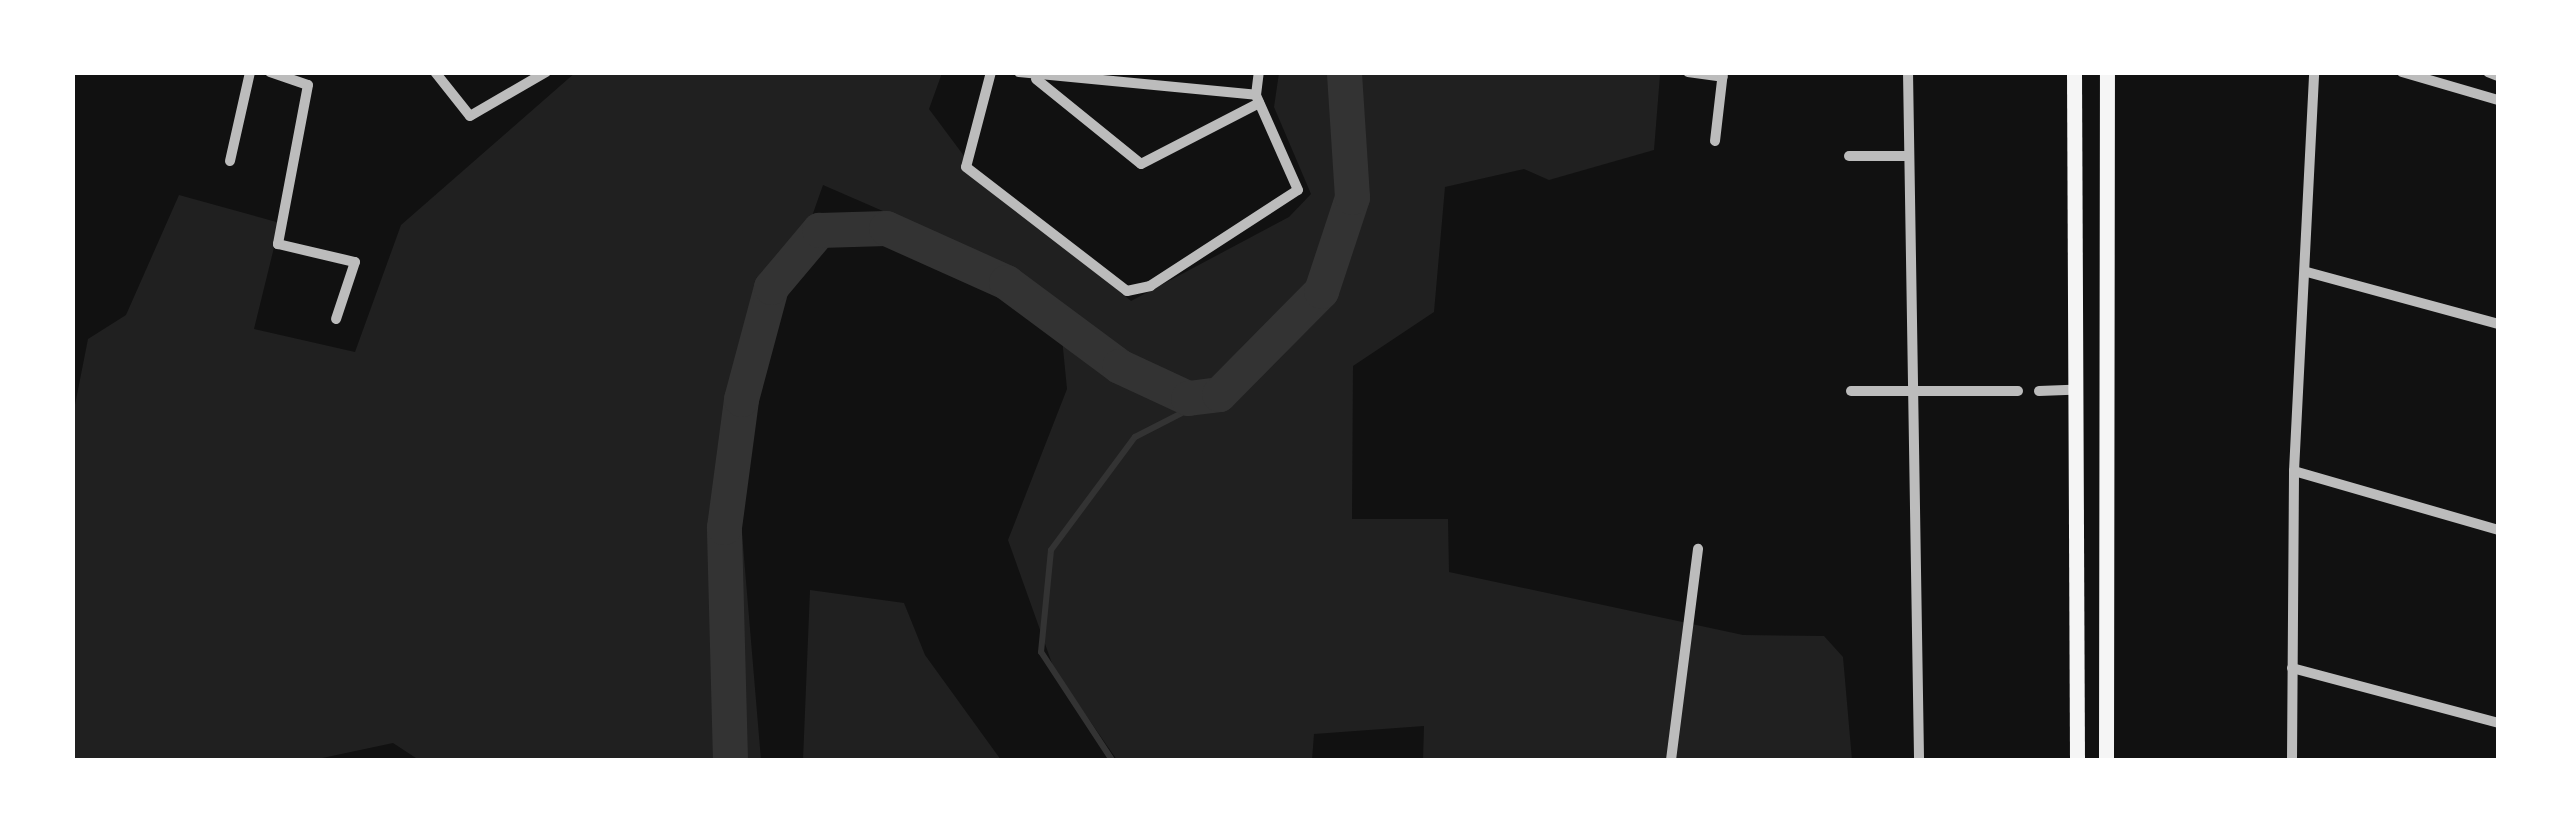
<!DOCTYPE html>
<style>
body{margin:0}
#map{position:relative;width:2571px;height:833px;overflow:hidden;background:#111;font-family:"Sofia Sans Condensed",sans-serif}
div>[style]{position:absolute}
.green>*{inset:0;background:#202020}
.stream>*{height:6px;margin:-3px;padding:0 3px;transform-origin:3px;border-radius:3px;background:#333}
.river>*{height:35px;margin:-17.5px;padding:0 17.5px;transform-origin:17.5px;border-radius:17.5px;background:#333}
.minor>*{height:10px;margin:-5px;padding:0 5px;transform-origin:5px;border-radius:5px;background:#bcbcbc}
.secondary>*{height:15px;margin:-7.5px;padding:0 7.5px;transform-origin:7.5px;border-radius:7.5px;background:#f5f5f5}
span{translate:-50% -50%;white-space:nowrap;text-align:center;line-height:1.15;-webkit-text-stroke:8px #fff;paint-order:stroke}
.frame{position:absolute;inset:0;border:75px solid #fff;pointer-events:none}
</style>
<div id="map">
<div class="green">
<i style="clip-path:polygon(576px 72px,942px 73px,929px 109px,970px 164px,1131px 301px,1289px 217px,1311px 194px,1274px 107px,1279px 73px,1660px 75px,1654px 150px,1549px 180px,1524px 169px,1445px 187px,1434px 312px,1353px 366px,1352px 519px,1448px 519px,1449px 572px,1743px 635px,1824px 636px,1843px 657px,1852px 760px,1423px 760px,1424px 726px,1314px 734px,1312px 760px,1117px 760px,1054px 669px,1008px 540px,1067px 389px,1061px 328px,1014px 268px,823px 185px,734px 438px,761px 760px,419px 760px,393px 743px,313px 760px,73px 760px,73px 415px,88px 339px,126px 315px,179px 195px,280px 223px,254px 329px,355px 352px,401px 225px)"></i>
<i style="clip-path:polygon(810px 590px,904px 603px,925px 655px,1001px 760px,803px 760px)"></i>
</div>
<div class="stream">
<i style="left:1112px;top:760px;width:129px;rotate:-123.3deg"></i>
<i style="left:1041px;top:652px;width:102px;rotate:-84.4deg"></i>
<i style="left:1051px;top:550px;width:141px;rotate:-53.4deg"></i>
<i style="left:1135px;top:437px;width:94px;rotate:-27.1deg"></i>
</div>
<div class="river">
<i style="left:730px;top:760px;width:233px;rotate:-91.5deg"></i>
<i style="left:724px;top:527px;width:129px;rotate:-82.4deg"></i>
<i style="left:741px;top:399px;width:116px;rotate:-75deg"></i>
<i style="left:771px;top:287px;width:75px;rotate:-49.9deg"></i>
<i style="left:819px;top:230px;width:67px;rotate:-1.7deg"></i>
<i style="left:886px;top:228px;width:132px;rotate:24.2deg"></i>
<i style="left:1006px;top:282px;width:141px;rotate:36.6deg"></i>
<i style="left:1119px;top:366px;width:76px;rotate:24.9deg"></i>
<i style="left:1188px;top:398px;width:31px;rotate:-7deg"></i>
<i style="left:1219px;top:394px;width:145px;rotate:-45.3deg"></i>
<i style="left:1321px;top:291px;width:99px;rotate:-71.7deg"></i>
<i style="left:1352px;top:197px;width:125px;rotate:-93.7deg"></i>
</div>
<div class="minor">
<i style="left:270px;top:72px;width:40px;rotate:18.9deg"></i>
<i style="left:308px;top:85px;width:162px;rotate:100.7deg"></i>
<i style="left:278px;top:244px;width:79px;rotate:13.2deg"></i>
<i style="left:355px;top:262px;width:60px;rotate:108.4deg"></i>
<i style="left:435px;top:72px;width:56px;rotate:51.5deg"></i>
<i style="left:470px;top:116px;width:88px;rotate:-30.1deg"></i>
<i style="left:991px;top:72px;width:98px;rotate:104.7deg"></i>
<i style="left:966px;top:167px;width:203px;rotate:37.6deg"></i>
<i style="left:1127px;top:291px;width:24px;rotate:-12deg"></i>
<i style="left:1150px;top:286px;width:176px;rotate:-33deg"></i>
<i style="left:1298px;top:190px;width:104px;rotate:-113.9deg"></i>
<i style="left:1256px;top:95px;width:23px;rotate:-83deg"></i>
<i style="left:1019px;top:72px;width:238px;rotate:5.5deg"></i>
<i style="left:1688px;top:72px;width:35px;rotate:8deg"></i>
<i style="left:1908px;top:72px;width:688px;rotate:89.08deg"></i>
<i style="left:2402px;top:72px;width:100px;rotate:16.3deg"></i>
<i style="left:2488px;top:72px;width:11px;rotate:22deg"></i>
<i style="left:1036px;top:79px;width:135px;rotate:39deg"></i>
<i style="left:1141px;top:164px;width:133px;rotate:-27.3deg"></i>
<i style="left:1715px;top:141px;width:69px;rotate:-83.4deg"></i>
<i style="left:1849px;top:156px;width:59px"></i>
<i style="left:230px;top:161px;width:91px;rotate:-77.3deg"></i>
<i style="left:2307px;top:272px;width:198px;rotate:15.2deg"></i>
<i style="left:1851px;top:391px;width:167px"></i>
<i style="left:2039px;top:391px;width:33px;rotate:-2deg"></i>
<i style="left:2294px;top:471px;width:212px;rotate:16.1deg"></i>
<i style="left:2292px;top:668px;width:213px;rotate:14.9deg"></i>
<i style="left:1671px;top:760px;width:213px;rotate:-82.7deg"></i>
<i style="left:2292px;top:760px;width:289px;rotate:-89.6deg"></i>
<i style="left:2294px;top:471px;width:400px;rotate:-87.1deg"></i>
</div>
<div class="secondary">
<i style="left:2074px;top:72px;width:688px;rotate:89.75deg"></i>
<i style="left:2106px;top:760px;width:688px;rotate:-89.92deg"></i>
</div>
<div class="frame"></div>
</div>
